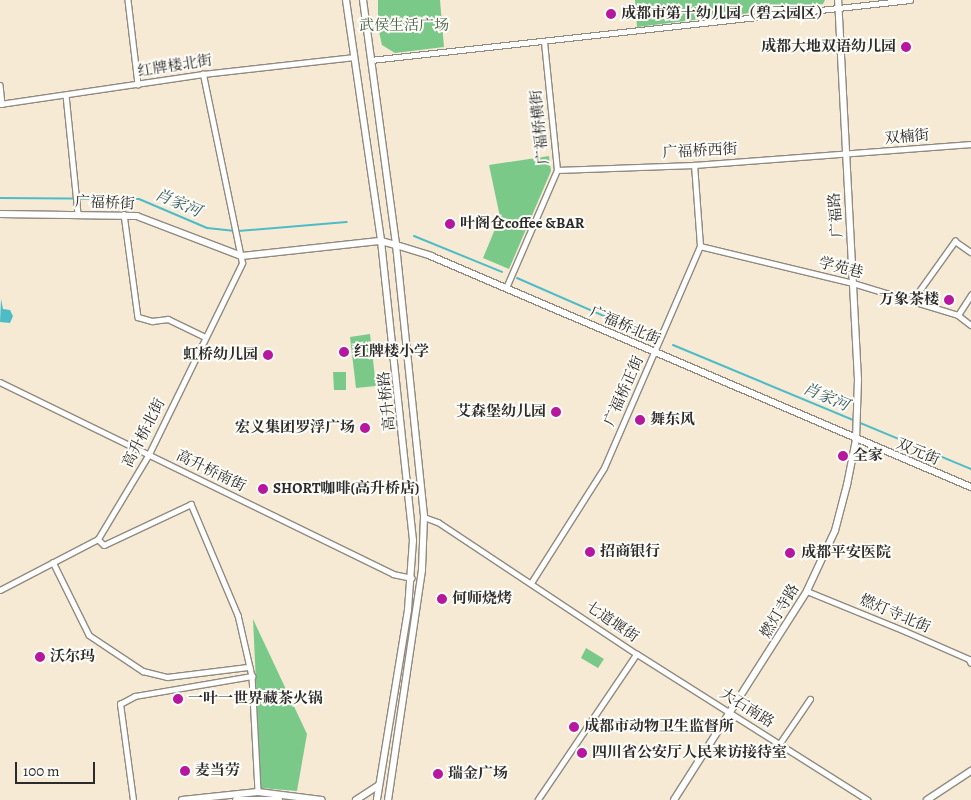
<!DOCTYPE html>
<meta charset="utf-8">
<style>
body{margin:0}
#map{position:relative;width:971px;height:800px;overflow:hidden;background:#f6ead5;font-family:Alegreya,"Noto Serif SC",serif}
div>[style]{position:absolute}
.green>*{inset:0;background:#7ac989}
.water>*{inset:0;background:#4ebcc7}
.stream>*{height:2px;margin:-1px;padding:0 1px;transform-origin:1px;border-radius:1px;background:#4ebcc7}
.roads{filter:drop-shadow(1px 0 #908a80) drop-shadow(-1px 0 #908a80) drop-shadow(0 1px #908a80) drop-shadow(0 -1px #908a80)}
.street>*{height:4.5px;margin:-2.25px;padding:0 2.25px;transform-origin:2.25px;border-radius:2.25px;background:#fff}
.secondary>*{height:5.5px;margin:-2.75px;padding:0 2.75px;transform-origin:2.75px;border-radius:2.75px;background:#fff}
.primary>*{height:6px;margin:-3px;padding:0 3px;transform-origin:3px;border-radius:3px;background:#fff}
.dots>*{width:14px;height:14px;translate:-50% -50%;box-sizing:border-box;border:2px solid #fdfcf7;border-radius:50%}
span{translate:-50% -50%;white-space:nowrap;text-align:center;line-height:1.15;-webkit-text-stroke:4px #fdfcf7;paint-order:stroke}
.poi-label{font-size:15px;color:#2b2b2b;font-weight:700}
.left{translate:0 -50%;text-align:left}
.right{translate:-100% -50%;text-align:right}
.park-label{font-size:15px;color:#47624c}
.street-label{font-size:15px;color:#2b2b2b}
.water-label{font-size:16px;color:#375e62;font-style:italic}
.scale{position:absolute;left:15px;top:762px;width:80px;height:22px;box-sizing:border-box;border:2px solid #2b2b2b;border-top:0;padding-left:6px;font-size:15px;line-height:18px;white-space:nowrap;color:#2b2b2b;-webkit-text-stroke:4px #fdfcf7;paint-order:stroke}
</style>
<div id="map">
<div class="green">
<i style="clip-path:polygon(378px 0,440px 0,444px 47px,395px 53px,382px 45px,378px 27px)"></i>
<i style="clip-path:polygon(635px 0,825px 0,823px 4px,637px 27px)"></i>
<i style="clip-path:polygon(549px 156px,551px 171px,509px 269px,483px 258px,500px 217px,489px 165px)"></i>
<i style="clip-path:polygon(370px 334px,376px 386px,356px 388px,350px 337px)"></i>
<i style="clip-path:polygon(333px 372px,346px 372px,346px 390px,334px 390px)"></i>
<i style="clip-path:polygon(253px 619px,307px 734px,297px 791px,261px 788px)"></i>
<i style="clip-path:polygon(586px 648px,604px 659px,598px 668px,581px 658px)"></i>
</div>
<div class="water">
<i style="clip-path:polygon(1px 299px,3px 309px,10px 310px,13px 316px,10px 323px,0 322px)"></i>
</div>
<div class="stream">
<i style="left:0;top:198px;width:139px;rotate:0.4deg"></i>
<i style="left:139px;top:199px;width:74px;rotate:23.1deg"></i>
<i style="left:207px;top:228px;width:31px;rotate:6deg"></i>
<i style="left:238px;top:231px;width:109px;rotate:-4.7deg"></i>
<i style="left:414px;top:236px;width:95px;rotate:22.2deg"></i>
<i style="left:517px;top:278px;width:137px;rotate:23.6deg"></i>
<i style="left:673px;top:345px;width:323px;rotate:22.6deg"></i>
</div>
<div class="roads">
<div class="street">
<i style="left:128px;top:0;width:85px;rotate:83.2deg"></i>
<i style="left:371px;top:60px;width:542px;rotate:-6.35deg"></i>
<i style="left:0;top:85px;width:19px;rotate:84deg"></i>
<i style="left:66px;top:95px;width:120px;rotate:84.2deg"></i>
<i style="left:0;top:104px;width:205px;rotate:-8.4deg"></i>
<i style="left:203px;top:74px;width:152px;rotate:-6.4deg"></i>
<i style="left:557px;top:170px;width:137px;rotate:-2.1deg"></i>
<i style="left:694px;top:165px;width:278px;rotate:-4.3deg"></i>
<i style="left:124px;top:214px;width:104px;rotate:82.3deg"></i>
<i style="left:138px;top:317px;width:15px;rotate:16deg"></i>
<i style="left:152px;top:321px;width:16px;rotate:-7deg"></i>
<i style="left:168px;top:319px;width:41px;rotate:25.9deg"></i>
<i style="left:700px;top:246px;width:157px;rotate:13.6deg"></i>
<i style="left:853px;top:283px;width:110px;rotate:16.9deg"></i>
<i style="left:958px;top:315px;width:16px;rotate:38deg"></i>
<i style="left:506px;top:288px;width:129px;rotate:-66.6deg"></i>
<i style="left:557px;top:170px;width:128px;rotate:-95.8deg"></i>
<i style="left:912px;top:301px;width:74px;rotate:-54.4deg"></i>
<i style="left:955px;top:241px;width:19px;rotate:35deg"></i>
<i style="left:958px;top:315px;width:24px;rotate:-57deg"></i>
<i style="left:0;top:382px;width:437px;rotate:26deg"></i>
<i style="left:393px;top:574px;width:19px;rotate:12deg"></i>
<i style="left:424px;top:517px;width:15px;rotate:20deg"></i>
<i style="left:438px;top:522px;width:239px;rotate:33.6deg"></i>
<i style="left:637px;top:654px;width:176px;rotate:124.1deg"></i>
<i style="left:98px;top:539px;width:8px;rotate:45deg"></i>
<i style="left:104px;top:545px;width:96px;rotate:-25.2deg"></i>
<i style="left:191px;top:504px;width:121px;rotate:67.1deg"></i>
<i style="left:238px;top:615px;width:63px;rotate:77.1deg"></i>
<i style="left:252px;top:676px;width:116px;rotate:87deg"></i>
<i style="left:53px;top:562px;width:81px;rotate:63.7deg"></i>
<i style="left:89px;top:635px;width:65px;rotate:33.7deg"></i>
<i style="left:143px;top:671px;width:25px;rotate:14deg"></i>
<i style="left:167px;top:677px;width:83px;rotate:-7deg"></i>
<i style="left:531px;top:583px;width:136px;rotate:-57.6deg"></i>
<i style="left:604px;top:468px;width:242px;rotate:-66.6deg"></i>
<i style="left:700px;top:246px;width:81px;rotate:-94.2deg"></i>
<i style="left:0;top:590px;width:110px;rotate:-27.5deg"></i>
<i style="left:98px;top:539px;width:99px;rotate:-59deg"></i>
<i style="left:149px;top:454px;width:212px;rotate:-64deg"></i>
<i style="left:242px;top:263px;width:193px;rotate:-101.7deg"></i>
<i style="left:807px;top:591px;width:106px;rotate:22.2deg"></i>
<i style="left:905px;top:631px;width:70px;rotate:23.6deg"></i>
<i style="left:969px;top:659px;width:4px;rotate:63deg"></i>
<i style="left:637px;top:654px;width:273px;rotate:32.3deg"></i>
<i style="left:780px;top:743px;width:53px;rotate:-55.7deg"></i>
<i style="left:133px;top:800px;width:97px;rotate:-97.7deg"></i>
<i style="left:120px;top:704px;width:17px;rotate:-28deg"></i>
<i style="left:135px;top:696px;width:119px;rotate:-9.7deg"></i>
</div>
<div class="secondary">
<i style="left:0;top:214px;width:137px;rotate:0.8deg"></i>
<i style="left:137px;top:216px;width:112px;rotate:20.9deg"></i>
<i style="left:242px;top:256px;width:140px;rotate:-6.2deg"></i>
<i style="left:381px;top:241px;width:16px;rotate:15deg"></i>
<i style="left:396px;top:245px;width:37px;rotate:17deg"></i>
<i style="left:431px;top:256px;width:587px;rotate:23.16deg"></i>
<i style="left:674px;top:800px;width:248px;rotate:-57.5deg"></i>
<i style="left:807px;top:591px;width:66px;rotate:-65deg"></i>
<i style="left:835px;top:531px;width:48px;rotate:-75.4deg"></i>
<i style="left:847px;top:485px;width:46px;rotate:-78.7deg"></i>
<i style="left:856px;top:440px;width:60px;rotate:-88.1deg"></i>
<i style="left:858px;top:380px;width:381px;rotate:-93deg"></i>
<i style="left:927px;top:800px;width:53px;rotate:-33.4deg"></i>
</div>
<div class="primary">
<i style="left:346px;top:0;width:244px;rotate:81.7deg"></i>
<i style="left:381px;top:241px;width:301px;rotate:83.9deg"></i>
<i style="left:413px;top:540px;width:70px;rotate:94.1deg"></i>
<i style="left:408px;top:610px;width:193px;rotate:99.3deg"></i>
<i style="left:363px;top:0;width:247px;rotate:82.3deg"></i>
<i style="left:396px;top:245px;width:273px;rotate:84.1deg"></i>
<i style="left:424px;top:517px;width:53px;rotate:92.2deg"></i>
<i style="left:422px;top:570px;width:232px;rotate:98.4deg"></i>
<i style="left:182px;top:800px;width:76px;rotate:-6deg"></i>
<i style="left:258px;top:792px;width:64px;rotate:7.1deg"></i>
<i style="left:236px;top:800px;width:43px"></i>
<i style="left:356px;top:800px;width:27px;rotate:-33deg"></i>
</div>
</div>
<div class="dots">
<i style="left:611px;top:14px;background:#b5179e"></i>
<i style="left:906px;top:47px;background:#b5179e"></i>
<i style="left:450px;top:224px;background:#b5179e"></i>
<i style="left:949px;top:300px;background:#b5179e"></i>
<i style="left:344px;top:352px;background:#b5179e"></i>
<i style="left:268px;top:355px;background:#b5179e"></i>
<i style="left:556px;top:412px;background:#b5179e"></i>
<i style="left:640px;top:420px;background:#b5179e"></i>
<i style="left:365px;top:428px;background:#b5179e"></i>
<i style="left:843px;top:456px;background:#b5179e"></i>
<i style="left:263px;top:489px;background:#b5179e"></i>
<i style="left:590px;top:552px;background:#b5179e"></i>
<i style="left:790px;top:553px;background:#b5179e"></i>
<i style="left:442px;top:599px;background:#b5179e"></i>
<i style="left:40px;top:657px;background:#b5179e"></i>
<i style="left:178px;top:699px;background:#b5179e"></i>
<i style="left:574px;top:727px;background:#b5179e"></i>
<i style="left:582px;top:753px;background:#b5179e"></i>
<i style="left:185px;top:771px;background:#b5179e"></i>
<i style="left:438px;top:774px;background:#b5179e"></i>
</div>
<div class="poi-label">
<span class="left" style="left:621px;top:14px">成都市第十幼儿园（碧云园区）</span>
<span class="right" style="left:896px;top:47px">成都大地双语幼儿园</span>
<span class="left" style="left:460px;top:224px">叶阁仓coffee &amp;BAR</span>
<span class="right" style="left:939px;top:300px">万象茶楼</span>
<span class="left" style="left:354px;top:352px">红牌楼小学</span>
<span class="right" style="left:258px;top:355px">虹桥幼儿园</span>
<span class="right" style="left:546px;top:412px">艾森堡幼儿园</span>
<span class="left" style="left:650px;top:420px">舞东风</span>
<span class="right" style="left:355px;top:428px">宏义集团罗浮广场</span>
<span class="left" style="left:853px;top:456px">全家</span>
<span class="left" style="left:273px;top:489px">SHORT咖啡(高升桥店)</span>
<span class="left" style="left:600px;top:552px">招商银行</span>
<span class="left" style="left:801px;top:553px">成都平安医院</span>
<span class="left" style="left:452px;top:599px">何师烧烤</span>
<span class="left" style="left:50px;top:657px">沃尔玛</span>
<span class="left" style="left:188px;top:699px">一叶一世界藏茶火锅</span>
<span class="left" style="left:584px;top:727px">成都市动物卫生监督所</span>
<span class="left" style="left:592px;top:753px">四川省公安厅人民来访接待室</span>
<span class="left" style="left:195px;top:771px">麦当劳</span>
<span class="left" style="left:448px;top:774px">瑞金广场</span>
</div>
<div class="park-label">
<span style="left:404px;top:26px">武侯生活广场</span>
</div>
<div class="street-label">
<span style="left:175px;top:66px;rotate:-9deg">红牌楼北街</span>
<span style="left:540px;top:127px;rotate:-96deg">广福桥横街</span>
<span style="left:907px;top:137px;rotate:-5deg">双楠街</span>
<span style="left:700px;top:151px;rotate:-3deg">广福桥西街</span>
<span style="left:105px;top:203px;rotate:2deg">广福桥街</span>
<span style="left:836px;top:215px;rotate:-94deg">广福路</span>
<span style="left:841px;top:268px;rotate:14deg">学苑巷</span>
<span style="left:625px;top:326px;rotate:23deg">广福桥北街</span>
<span style="left:624px;top:391px;rotate:-66deg">广福桥正街</span>
<span style="left:387px;top:401px;rotate:-96deg">高升桥路</span>
<span style="left:144px;top:433px;rotate:-63deg">高升桥北街</span>
<span style="left:918px;top:452px;rotate:23deg">双元街</span>
<span style="left:211px;top:471px;rotate:26deg">高升桥南街</span>
<span style="left:780px;top:611px;rotate:-59deg">燃灯寺路</span>
<span style="left:895px;top:614px;rotate:23deg">燃灯寺北街</span>
<span style="left:612px;top:622px;rotate:34deg">七道堰街</span>
<span style="left:747px;top:708px;rotate:32deg">大石南路</span>
</div>
<div class="water-label">
<span style="left:178px;top:203px;rotate:23deg">肖家河</span>
<span style="left:826px;top:397px;rotate:23deg">肖家河</span>
</div>
<div class="scale">100 m</div>
</div>
